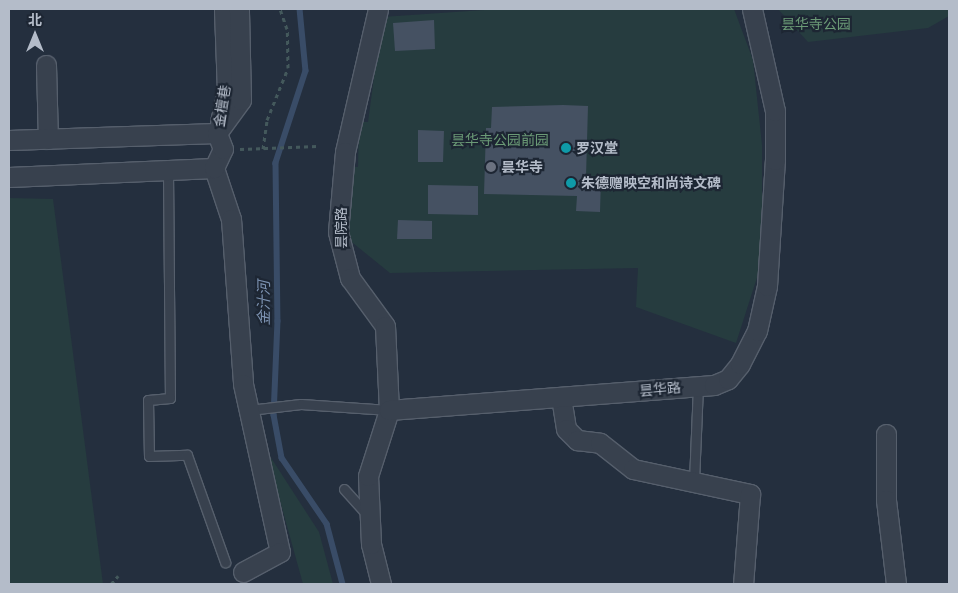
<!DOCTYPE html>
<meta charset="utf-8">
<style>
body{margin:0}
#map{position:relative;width:958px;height:593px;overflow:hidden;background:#242f3e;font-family:"Work Sans","Noto Sans SC",sans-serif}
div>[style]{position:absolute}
.green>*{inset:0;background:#263c3f}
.stream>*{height:5.5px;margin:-2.75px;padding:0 2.75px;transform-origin:2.75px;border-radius:2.75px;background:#394c67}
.building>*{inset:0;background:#455162}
.path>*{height:3px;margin-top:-1.5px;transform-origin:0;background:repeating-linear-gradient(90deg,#44595c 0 4px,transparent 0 8px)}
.roads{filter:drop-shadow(1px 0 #565f6c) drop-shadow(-1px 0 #565f6c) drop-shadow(0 1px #565f6c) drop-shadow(0 -1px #565f6c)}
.service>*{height:9px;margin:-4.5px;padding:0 4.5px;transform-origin:4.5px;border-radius:4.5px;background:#38414e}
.minor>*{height:19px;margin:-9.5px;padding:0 9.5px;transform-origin:9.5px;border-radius:9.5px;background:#38414e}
.dots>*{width:14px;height:14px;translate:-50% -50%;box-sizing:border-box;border:2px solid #1d2633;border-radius:50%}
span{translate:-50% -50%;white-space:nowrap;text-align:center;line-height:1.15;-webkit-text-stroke:4.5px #1d2633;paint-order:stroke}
.park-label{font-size:14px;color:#6b9a76}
.street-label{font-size:14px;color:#b4bcc9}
.poi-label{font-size:14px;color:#b4bcc9;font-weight:700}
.left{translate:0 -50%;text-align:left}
.water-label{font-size:15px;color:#7c92b1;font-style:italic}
.frame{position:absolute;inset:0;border:10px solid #b4bcc9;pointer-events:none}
.north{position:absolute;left:10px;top:10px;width:50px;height:50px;-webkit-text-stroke:4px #1d2633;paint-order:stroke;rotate:0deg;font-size:14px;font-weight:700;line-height:20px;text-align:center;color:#b4bcc9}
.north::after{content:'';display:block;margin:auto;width:18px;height:22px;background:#b4bcc9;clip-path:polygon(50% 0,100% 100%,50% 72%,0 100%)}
</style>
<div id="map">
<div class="green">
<i style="clip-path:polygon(499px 9px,734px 9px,753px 60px,762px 145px,762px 262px,736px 343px,636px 307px,638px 268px,390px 273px,348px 239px,354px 167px,358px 167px,359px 122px,368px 122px,382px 17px)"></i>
<i style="clip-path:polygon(778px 9px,949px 9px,949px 16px,928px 28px,808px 42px)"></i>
<i style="clip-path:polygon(9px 198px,53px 199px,103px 584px,9px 584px)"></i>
<i style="clip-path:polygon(266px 450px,319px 532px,333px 584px,303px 584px)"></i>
</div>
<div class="stream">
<i style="left:300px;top:9px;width:62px;rotate:84.5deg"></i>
<i style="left:306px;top:71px;width:97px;rotate:108.1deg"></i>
<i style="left:276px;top:163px;width:158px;rotate:89.3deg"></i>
<i style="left:278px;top:321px;width:94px;rotate:92.4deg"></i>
<i style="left:274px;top:415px;width:44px;rotate:79.5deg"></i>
<i style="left:282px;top:458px;width:80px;rotate:55.7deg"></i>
<i style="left:327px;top:524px;width:62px;rotate:75.1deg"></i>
</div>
<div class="building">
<i style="clip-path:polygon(434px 20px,435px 49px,395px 51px,393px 23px)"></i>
<i style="clip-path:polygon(563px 105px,588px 106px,586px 177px,601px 177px,600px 212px,576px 211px,577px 196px,484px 194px,486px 128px,491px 128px,492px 107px)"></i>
<i style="clip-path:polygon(418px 130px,444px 131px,443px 162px,418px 162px)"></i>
<i style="clip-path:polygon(428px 185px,478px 186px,478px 215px,428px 214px)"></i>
<i style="clip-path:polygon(398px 220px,432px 221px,432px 239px,397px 239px)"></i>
</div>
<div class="path">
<i style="left:240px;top:149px;width:77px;rotate:-2.2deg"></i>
<i style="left:263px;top:149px;width:29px;rotate:-82deg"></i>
<i style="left:267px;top:120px;width:56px;rotate:-68deg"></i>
<i style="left:288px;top:68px;width:39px;rotate:-91deg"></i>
<i style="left:287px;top:29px;width:21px;rotate:-109deg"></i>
<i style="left:111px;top:584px;width:11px;rotate:-49deg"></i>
</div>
<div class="roads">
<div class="service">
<i style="left:168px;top:172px;width:226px;rotate:89.5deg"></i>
<i style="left:170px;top:398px;width:22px;rotate:175deg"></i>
<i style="left:148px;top:400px;width:56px;rotate:89deg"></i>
<i style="left:149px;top:456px;width:38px;rotate:-2deg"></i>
<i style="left:187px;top:455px;width:114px;rotate:70.4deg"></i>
<i style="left:249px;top:410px;width:52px;rotate:-6.6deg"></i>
<i style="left:301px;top:404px;width:88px;rotate:3.9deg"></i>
<i style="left:694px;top:481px;width:95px;rotate:-87.6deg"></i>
<i style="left:344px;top:489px;width:36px;rotate:48deg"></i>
</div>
<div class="minor">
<i style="left:378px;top:9px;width:147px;rotate:103deg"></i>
<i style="left:345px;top:152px;width:80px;rotate:95deg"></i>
<i style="left:338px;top:232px;width:48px;rotate:75.4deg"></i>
<i style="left:350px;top:278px;width:59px;rotate:53.9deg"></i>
<i style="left:385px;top:326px;width:84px;rotate:87.3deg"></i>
<i style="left:46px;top:65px;width:74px;rotate:88.5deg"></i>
<i style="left:220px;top:122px;width:31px;rotate:-77deg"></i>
<i style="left:227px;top:92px;width:83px;rotate:-92.1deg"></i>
<i style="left:217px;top:133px;width:41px;rotate:-54deg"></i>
<i style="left:241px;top:100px;width:91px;rotate:-91.3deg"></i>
<i style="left:9px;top:140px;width:208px;rotate:-1.9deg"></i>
<i style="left:214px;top:168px;width:54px;rotate:71.6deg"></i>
<i style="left:231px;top:219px;width:165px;rotate:85.8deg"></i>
<i style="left:243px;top:384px;width:172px;rotate:77.6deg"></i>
<i style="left:280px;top:552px;width:42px;rotate:151.6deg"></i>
<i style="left:9px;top:177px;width:205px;rotate:-2.5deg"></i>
<i style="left:214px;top:168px;width:21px;rotate:-65deg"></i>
<i style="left:223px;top:149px;width:17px;rotate:-111deg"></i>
<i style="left:561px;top:397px;width:32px;rotate:81deg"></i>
<i style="left:566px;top:429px;width:16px;rotate:45deg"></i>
<i style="left:577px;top:440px;width:23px;rotate:7deg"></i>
<i style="left:600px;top:443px;width:42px;rotate:38.2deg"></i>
<i style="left:633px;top:469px;width:120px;rotate:12.1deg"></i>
<i style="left:750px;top:494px;width:90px;rotate:94.4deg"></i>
<i style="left:886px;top:434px;width:66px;rotate:90deg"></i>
<i style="left:886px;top:500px;width:85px;rotate:83.2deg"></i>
<i style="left:381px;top:584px;width:41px;rotate:-104deg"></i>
<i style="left:371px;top:544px;width:68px;rotate:-92.5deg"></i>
<i style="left:368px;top:476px;width:69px;rotate:-72.3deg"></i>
<i style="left:389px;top:410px;width:326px;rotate:-4.4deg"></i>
<i style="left:714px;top:385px;width:15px;rotate:-23deg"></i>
<i style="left:728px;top:379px;width:19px;rotate:-51deg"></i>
<i style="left:740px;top:364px;width:37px;rotate:-63deg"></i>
<i style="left:757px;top:331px;width:46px;rotate:-77.5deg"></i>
<i style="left:767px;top:286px;width:126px;rotate:-86.4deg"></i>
<i style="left:775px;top:160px;width:49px;rotate:-90deg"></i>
<i style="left:775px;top:111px;width:105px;rotate:-102.7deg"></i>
</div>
</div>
<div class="dots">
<i style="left:566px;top:148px;background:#0f9aa8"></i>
<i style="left:491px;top:167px;background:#6b7280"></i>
<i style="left:571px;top:183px;background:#0f9aa8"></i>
</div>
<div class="park-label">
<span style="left:816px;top:24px">昙华寺公园</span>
<span style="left:500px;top:140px">昙华寺公园前园</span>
</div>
<div class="street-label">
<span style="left:222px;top:106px;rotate:-81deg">金檀巷</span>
<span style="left:341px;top:228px;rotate:-90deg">昙院路</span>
<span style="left:660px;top:389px;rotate:-5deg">昙华路</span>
</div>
<div class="poi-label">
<span class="left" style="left:576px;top:148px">罗汉堂</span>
<span class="left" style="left:501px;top:167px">昙华寺</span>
<span class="left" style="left:581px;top:183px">朱德赠映空和尚诗文碑</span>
</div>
<div class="water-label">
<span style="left:265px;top:303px;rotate:-90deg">金汁河</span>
</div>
<div class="frame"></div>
<div class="north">北</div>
</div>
